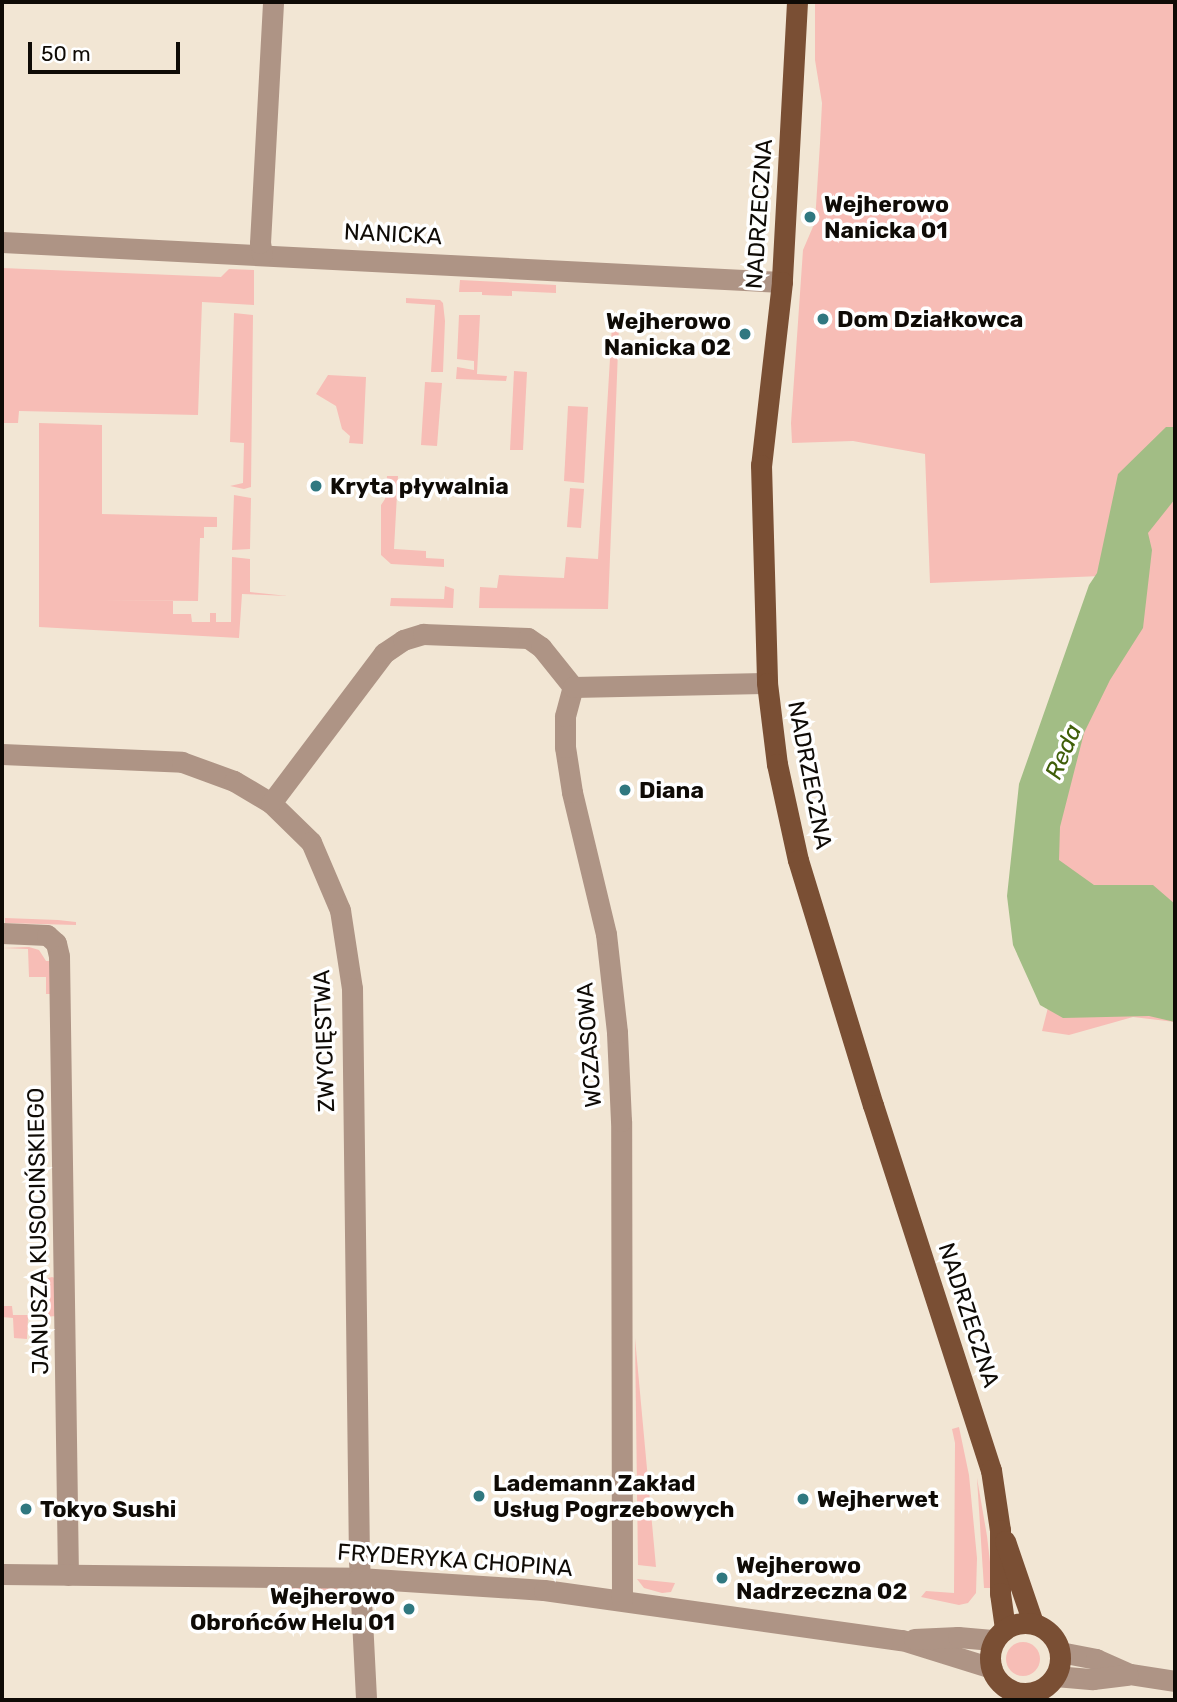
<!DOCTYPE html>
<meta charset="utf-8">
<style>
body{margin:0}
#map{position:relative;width:1177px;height:1702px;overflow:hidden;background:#f2e6d4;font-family:Rubik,sans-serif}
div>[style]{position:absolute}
.green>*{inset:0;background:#f7bdb6}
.round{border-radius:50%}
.water>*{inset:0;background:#a2bd85}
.minor>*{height:21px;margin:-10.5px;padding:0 10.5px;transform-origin:10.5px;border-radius:10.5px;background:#ae9485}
.major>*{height:21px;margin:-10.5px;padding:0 10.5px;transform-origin:10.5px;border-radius:10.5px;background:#7a4f34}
.major>.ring{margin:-10.5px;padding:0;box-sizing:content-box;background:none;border:21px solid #7a4f34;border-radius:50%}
.dots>*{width:19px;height:19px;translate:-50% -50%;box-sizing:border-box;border:4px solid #fff;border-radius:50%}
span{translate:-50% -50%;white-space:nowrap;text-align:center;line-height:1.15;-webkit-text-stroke:7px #fff;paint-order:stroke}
.poi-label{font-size:23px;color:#0f0b06;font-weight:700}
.left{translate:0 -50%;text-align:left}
.right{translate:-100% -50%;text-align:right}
.street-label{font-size:23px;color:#0f0b06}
.water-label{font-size:24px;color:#3f5e08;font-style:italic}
.frame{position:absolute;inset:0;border:4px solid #0f0b06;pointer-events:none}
.scale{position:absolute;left:28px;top:42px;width:152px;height:32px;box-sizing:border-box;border:4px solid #0f0b06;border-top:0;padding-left:9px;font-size:21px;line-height:24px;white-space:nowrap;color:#0f0b06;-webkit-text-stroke:5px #fff;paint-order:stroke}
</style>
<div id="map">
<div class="green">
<i style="clip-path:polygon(815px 2px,1175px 2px,1175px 435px,1101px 576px,930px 583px,925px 454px,853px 441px,792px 443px,791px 423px,803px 250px,815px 222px,820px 143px,822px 103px,815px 60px)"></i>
<i style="clip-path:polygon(2px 268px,221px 277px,229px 269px,254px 270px,254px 305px,202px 302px,198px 415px,19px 411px,18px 423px,2px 423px)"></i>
<i style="clip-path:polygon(460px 280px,556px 285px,556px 293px,512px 291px,512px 296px,482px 295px,482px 292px,459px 292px)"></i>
<i style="clip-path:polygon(406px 298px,440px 300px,443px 303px,445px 321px,443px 372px,431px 372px,435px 305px,406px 303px)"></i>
<i style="clip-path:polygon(234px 313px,253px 315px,251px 487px,244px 489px,230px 486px,243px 483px,244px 443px,230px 442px)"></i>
<i style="clip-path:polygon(459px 315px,480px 315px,477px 374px,507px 376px,506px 381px,456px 379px,457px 367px,474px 370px,474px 361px,457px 359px)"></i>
<i style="clip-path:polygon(612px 325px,619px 325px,608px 609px,479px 608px,480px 587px,497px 588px,499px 575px,564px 578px,566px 557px,598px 559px)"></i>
<i style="clip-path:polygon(514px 371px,527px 372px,523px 450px,510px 450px)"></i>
<i style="clip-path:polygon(328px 375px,366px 377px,363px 444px,349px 443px,350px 436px,342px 429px,336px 406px,316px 394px)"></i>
<i style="clip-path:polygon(425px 382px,442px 383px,437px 446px,421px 445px)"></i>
<i style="clip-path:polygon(568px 406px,588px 407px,584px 483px,564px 481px)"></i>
<i style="clip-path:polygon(39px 423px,102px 425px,102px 514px,217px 517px,217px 527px,204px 527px,204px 538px,200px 538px,198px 601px,99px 600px,173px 601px,173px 614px,191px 614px,192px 622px,210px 622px,210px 613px,216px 613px,216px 622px,231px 622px,232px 557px,250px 559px,250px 592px,288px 596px,242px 594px,239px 638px,39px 627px)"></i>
<i style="clip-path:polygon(387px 476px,398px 476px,394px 549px,426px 551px,426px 558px,444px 559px,444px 567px,391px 564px,381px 555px,381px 505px,385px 499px)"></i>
<i style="clip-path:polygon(1175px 478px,1175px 1022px,1133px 1017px,1069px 1035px,1042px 1031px,1075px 902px,1043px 871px,1145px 506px)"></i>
<i style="clip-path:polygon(570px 488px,584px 489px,581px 528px,567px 527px)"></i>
<i style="clip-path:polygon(234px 495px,251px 498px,250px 549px,232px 550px)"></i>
<i style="clip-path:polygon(445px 586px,454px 589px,453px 608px,390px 606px,391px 598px,444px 599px)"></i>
<i style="clip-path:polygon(5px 918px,58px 920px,76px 922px,76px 925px,5px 923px)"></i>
<i style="clip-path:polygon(29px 947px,39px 950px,46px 961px,51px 961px,52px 994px,46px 994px,46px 977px,29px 977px,28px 949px,2px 948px)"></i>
<i style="clip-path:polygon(52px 1277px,55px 1278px,57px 1316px,28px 1318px,27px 1339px,14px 1338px,13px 1318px,2px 1317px,2px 1306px,12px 1306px,13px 1315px,48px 1315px,48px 1278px)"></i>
<i style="clip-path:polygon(635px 1338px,656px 1567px,638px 1565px)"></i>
<i style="clip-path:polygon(959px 1427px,969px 1475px,977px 1558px,976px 1593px,968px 1603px,959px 1605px,921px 1597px,926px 1591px,954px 1593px,955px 1443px,952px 1429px)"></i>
<i style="clip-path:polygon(977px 1478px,987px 1536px,993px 1588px,984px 1588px)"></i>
<i style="clip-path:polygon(637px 1579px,675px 1583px,671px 1592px,662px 1593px,644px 1588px)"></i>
<i style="clip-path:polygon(273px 1587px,335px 1587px,343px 1593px,271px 1592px)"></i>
<i class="round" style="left:1006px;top:1642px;width:34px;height:34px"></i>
</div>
<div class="water">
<i style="clip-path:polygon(1166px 427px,1175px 427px,1175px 499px,1148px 533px,1152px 550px,1143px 628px,1110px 680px,1084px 733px,1060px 827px,1059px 860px,1094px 885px,1153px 885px,1175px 904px,1175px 1022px,1149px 1016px,1063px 1018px,1040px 1005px,1013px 945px,1007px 896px,1019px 784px,1089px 585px,1097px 573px,1118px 474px)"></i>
</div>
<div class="minor">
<i style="left:2px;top:242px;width:781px;rotate:2.94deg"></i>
<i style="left:262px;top:254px;width:11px;rotate:-100deg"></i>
<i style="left:260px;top:243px;width:241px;rotate:-86.9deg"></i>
<i style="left:2px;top:754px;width:180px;rotate:2.5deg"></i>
<i style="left:182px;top:762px;width:55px;rotate:20.1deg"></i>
<i style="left:234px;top:781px;width:43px;rotate:30.7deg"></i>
<i style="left:271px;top:803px;width:56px;rotate:44.3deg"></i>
<i style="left:311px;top:842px;width:74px;rotate:66.9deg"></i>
<i style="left:340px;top:910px;width:79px;rotate:81.3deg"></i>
<i style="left:352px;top:988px;width:572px;rotate:89.3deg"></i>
<i style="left:359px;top:1560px;width:140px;rotate:87.1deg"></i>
<i style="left:271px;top:803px;width:188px;rotate:-53deg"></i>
<i style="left:384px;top:653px;width:23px;rotate:-34deg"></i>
<i style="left:403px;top:640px;width:21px;rotate:-17deg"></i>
<i style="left:423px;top:634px;width:105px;rotate:2.2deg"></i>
<i style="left:528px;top:638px;width:16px;rotate:35deg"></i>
<i style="left:541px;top:647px;width:51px;rotate:51.3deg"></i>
<i style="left:2px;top:933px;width:45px;rotate:2.5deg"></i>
<i style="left:47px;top:935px;width:12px;rotate:42deg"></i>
<i style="left:56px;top:943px;width:13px;rotate:77deg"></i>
<i style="left:59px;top:956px;width:619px;rotate:89.17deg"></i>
<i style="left:2px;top:1574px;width:357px;rotate:0.6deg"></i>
<i style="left:359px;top:1578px;width:185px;rotate:3.7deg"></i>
<i style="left:544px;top:1590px;width:361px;rotate:8deg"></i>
<i style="left:902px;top:1640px;width:94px;rotate:17.3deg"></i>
<i style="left:622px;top:1600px;width:479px;rotate:-90.1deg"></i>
<i style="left:621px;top:1121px;width:89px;rotate:-92.6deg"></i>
<i style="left:617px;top:1032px;width:99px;rotate:-96.4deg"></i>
<i style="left:606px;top:934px;width:146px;rotate:-103.5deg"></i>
<i style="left:572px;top:792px;width:46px;rotate:-98.8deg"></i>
<i style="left:565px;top:747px;width:31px;rotate:-90deg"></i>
<i style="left:565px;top:716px;width:30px;rotate:-75deg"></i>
<i style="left:573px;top:687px;width:194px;rotate:-1.2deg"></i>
<i style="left:914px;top:1639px;width:44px;rotate:-2.6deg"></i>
<i style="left:958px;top:1637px;width:37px;rotate:5deg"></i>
<i style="left:1060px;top:1652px;width:37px;rotate:11deg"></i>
<i style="left:1096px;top:1659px;width:37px;rotate:24deg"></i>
<i style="left:1130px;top:1674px;width:46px;rotate:8.8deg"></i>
<i style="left:1055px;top:1676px;width:38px;rotate:5deg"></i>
<i style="left:1093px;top:1679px;width:35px;rotate:-7deg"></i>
</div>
<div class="major">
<i style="left:797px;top:2px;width:280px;rotate:93.1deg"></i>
<i style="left:782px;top:282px;width:184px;rotate:96.5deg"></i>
<i style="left:761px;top:465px;width:218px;rotate:88.4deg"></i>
<i style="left:767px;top:683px;width:82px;rotate:83deg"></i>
<i style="left:777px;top:764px;width:98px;rotate:77.7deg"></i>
<i style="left:798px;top:860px;width:256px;rotate:73deg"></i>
<i style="left:873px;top:1105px;width:384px;rotate:72.1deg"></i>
<i style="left:991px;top:1470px;width:61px;rotate:81.5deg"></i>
<i style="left:1000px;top:1530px;width:63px;rotate:90deg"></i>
<i style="left:1000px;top:1593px;width:36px;rotate:82deg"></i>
<i style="left:1005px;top:1541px;width:87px;rotate:71.1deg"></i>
<i class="ring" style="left:990px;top:1623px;width:49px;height:49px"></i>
</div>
<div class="dots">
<i style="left:810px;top:217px;background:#307880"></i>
<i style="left:823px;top:319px;background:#307880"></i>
<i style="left:745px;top:334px;background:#307880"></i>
<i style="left:316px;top:486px;background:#307880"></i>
<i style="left:625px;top:790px;background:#307880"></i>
<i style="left:479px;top:1496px;background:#307880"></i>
<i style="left:803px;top:1499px;background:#307880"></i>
<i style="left:26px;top:1509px;background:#307880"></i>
<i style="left:722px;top:1578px;background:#307880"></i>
<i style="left:409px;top:1609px;background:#307880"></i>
</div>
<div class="poi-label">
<span class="left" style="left:824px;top:217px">Wejherowo<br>Nanicka 01</span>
<span class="left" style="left:837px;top:319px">Dom Działkowca</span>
<span class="right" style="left:731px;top:334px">Wejherowo<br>Nanicka 02</span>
<span class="left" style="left:330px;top:486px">Kryta pływalnia</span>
<span class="left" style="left:639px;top:790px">Diana</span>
<span class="left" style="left:493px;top:1496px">Lademann Zakład<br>Usług Pogrzebowych</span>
<span class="left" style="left:817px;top:1499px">Wejherwet</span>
<span class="left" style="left:40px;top:1509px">Tokyo Sushi</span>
<span class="left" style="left:736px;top:1578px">Wejherowo<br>Nadrzeczna 02</span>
<span class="right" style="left:395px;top:1609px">Wejherowo<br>Obrońców Helu 01</span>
</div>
<div class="street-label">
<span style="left:759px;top:214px;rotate:-86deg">NADRZECZNA</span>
<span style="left:393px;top:234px;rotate:3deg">NANICKA</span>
<span style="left:810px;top:775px;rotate:79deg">NADRZECZNA</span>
<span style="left:324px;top:1041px;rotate:-92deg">ZWYCIĘSTWA</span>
<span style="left:589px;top:1045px;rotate:-94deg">WCZASOWA</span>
<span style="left:38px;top:1231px;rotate:-91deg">JANUSZA KUSOCIŃSKIEGO</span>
<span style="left:969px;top:1315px;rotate:72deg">NADRZECZNA</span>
<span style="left:455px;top:1560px;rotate:4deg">FRYDERYKA CHOPINA</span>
</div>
<div class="water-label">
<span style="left:1064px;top:752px;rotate:-67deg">Reda</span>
</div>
<div class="frame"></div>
<div class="scale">50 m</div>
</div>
